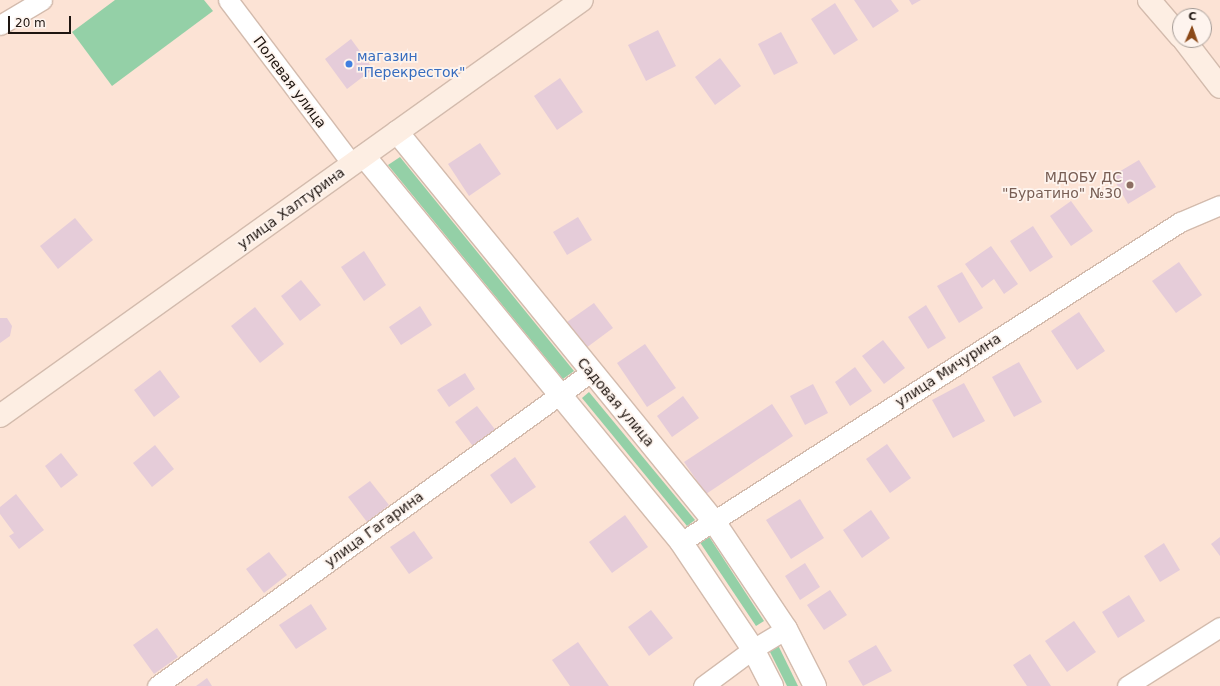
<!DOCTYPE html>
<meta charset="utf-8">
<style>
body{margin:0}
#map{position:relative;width:1220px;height:686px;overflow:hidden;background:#fce3d5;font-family:"DejaVu Sans",sans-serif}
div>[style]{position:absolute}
.green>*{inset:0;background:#94d0a7}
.building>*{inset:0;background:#e5ccd9}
.roads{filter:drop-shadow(1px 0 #d3bbad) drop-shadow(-1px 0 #d3bbad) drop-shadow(0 1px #d3bbad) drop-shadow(0 -1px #d3bbad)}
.minor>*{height:19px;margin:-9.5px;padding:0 9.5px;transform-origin:9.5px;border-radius:9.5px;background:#fff}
.tertiary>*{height:22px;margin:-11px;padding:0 11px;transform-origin:11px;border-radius:11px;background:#fff}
.secondary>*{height:22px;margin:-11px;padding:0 11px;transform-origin:11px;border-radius:11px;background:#fdeee3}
.dots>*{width:11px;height:11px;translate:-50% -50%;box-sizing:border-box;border:2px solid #fef4ee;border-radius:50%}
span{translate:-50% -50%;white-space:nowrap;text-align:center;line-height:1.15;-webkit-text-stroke:3.5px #fef4ee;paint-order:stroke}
.shop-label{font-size:14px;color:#366cbe}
.left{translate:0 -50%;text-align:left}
.street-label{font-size:14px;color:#1e1510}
.education-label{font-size:14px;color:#785e54}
.right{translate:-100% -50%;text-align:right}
.north{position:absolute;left:1172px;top:8px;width:40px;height:40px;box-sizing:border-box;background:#fef4ee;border:1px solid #a49b95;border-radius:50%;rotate:2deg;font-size:11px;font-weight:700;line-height:16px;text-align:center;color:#1e1510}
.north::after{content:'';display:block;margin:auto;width:14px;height:18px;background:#8b4918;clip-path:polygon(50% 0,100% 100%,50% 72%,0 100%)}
.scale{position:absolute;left:8px;top:16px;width:63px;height:18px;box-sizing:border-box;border:2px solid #1e1510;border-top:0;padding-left:5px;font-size:12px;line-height:14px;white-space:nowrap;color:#1e1510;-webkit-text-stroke:3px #fef4ee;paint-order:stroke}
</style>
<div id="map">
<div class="green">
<i style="clip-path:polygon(115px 0,204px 0,213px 11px,112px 86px,72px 32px)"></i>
<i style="clip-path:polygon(400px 157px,574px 371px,563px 379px,388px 165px)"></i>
<i style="clip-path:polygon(589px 392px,695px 520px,687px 526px,582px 398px)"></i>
<i style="clip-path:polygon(708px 535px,764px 621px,756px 626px,699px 541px)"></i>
<i style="clip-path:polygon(778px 645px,798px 686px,787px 686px,769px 650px)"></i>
</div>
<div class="building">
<i style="clip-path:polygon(854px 0,891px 0,899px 11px,873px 28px)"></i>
<i style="clip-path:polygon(909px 0,921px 0,912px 5px)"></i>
<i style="clip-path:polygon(835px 3px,858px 40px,834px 55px,811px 19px)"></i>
<i style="clip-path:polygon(658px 30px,676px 66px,646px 81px,628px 45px)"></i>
<i style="clip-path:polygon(781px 32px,798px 63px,774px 75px,758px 44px)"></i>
<i style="clip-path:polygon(351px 39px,373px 69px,347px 89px,325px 59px)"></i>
<i style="clip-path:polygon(720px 58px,741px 86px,715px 105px,695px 77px)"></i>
<i style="clip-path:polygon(560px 78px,583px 112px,557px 130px,534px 96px)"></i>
<i style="clip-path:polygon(480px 143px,501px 174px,469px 196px,448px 164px)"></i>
<i style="clip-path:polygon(1139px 160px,1156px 187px,1128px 204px,1112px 176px)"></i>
<i style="clip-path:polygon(1071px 201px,1093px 231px,1071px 246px,1050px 216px)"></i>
<i style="clip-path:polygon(578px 217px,592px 240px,567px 255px,553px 232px)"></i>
<i style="clip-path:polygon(75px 218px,93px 240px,58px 269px,40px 246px)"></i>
<i style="clip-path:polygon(1033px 226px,1053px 257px,1030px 272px,1010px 241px)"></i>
<i style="clip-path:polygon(991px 246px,1018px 284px,1004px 294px,994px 279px,982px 288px,965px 264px)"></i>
<i style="clip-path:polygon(364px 251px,386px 285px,364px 301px,341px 267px)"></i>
<i style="clip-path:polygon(1179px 262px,1202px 295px,1176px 313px,1152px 281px)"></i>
<i style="clip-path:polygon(962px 272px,983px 308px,959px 323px,937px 286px)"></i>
<i style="clip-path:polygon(301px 280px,321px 305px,300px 321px,281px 296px)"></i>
<i style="clip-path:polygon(594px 303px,613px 328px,586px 348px,567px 322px)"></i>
<i style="clip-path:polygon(926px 305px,946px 338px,928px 349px,908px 317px)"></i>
<i style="clip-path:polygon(420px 306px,432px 325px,401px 345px,389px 327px)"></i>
<i style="clip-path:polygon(255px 307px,284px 344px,260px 363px,231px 326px)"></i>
<i style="clip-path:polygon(1079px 312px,1105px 351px,1077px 370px,1051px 331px)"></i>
<i style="clip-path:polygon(0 318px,7px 318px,12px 326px,10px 336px,0 343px)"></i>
<i style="clip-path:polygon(883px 340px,905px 368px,884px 384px,862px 356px)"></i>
<i style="clip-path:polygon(645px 344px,676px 388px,647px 407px,617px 363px)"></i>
<i style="clip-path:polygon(1019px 362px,1042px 402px,1014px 417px,992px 377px)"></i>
<i style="clip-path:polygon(855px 367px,872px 391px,850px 406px,835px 382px)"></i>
<i style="clip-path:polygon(160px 370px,180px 397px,154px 417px,134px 390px)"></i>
<i style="clip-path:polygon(465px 373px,475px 389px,449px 407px,437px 390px)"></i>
<i style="clip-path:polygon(964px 383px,985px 421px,953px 438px,932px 400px)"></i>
<i style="clip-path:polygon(813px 384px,828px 413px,805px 425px,790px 396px)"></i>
<i style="clip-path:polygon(683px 396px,699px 418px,672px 437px,657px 416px)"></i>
<i style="clip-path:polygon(772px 404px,793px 436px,706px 494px,684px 462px)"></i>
<i style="clip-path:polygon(477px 406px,497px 432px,475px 449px,455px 422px)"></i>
<i style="clip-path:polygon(887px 444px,911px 478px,890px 493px,866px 459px)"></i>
<i style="clip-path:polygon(155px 445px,174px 469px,152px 487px,133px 463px)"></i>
<i style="clip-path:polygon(61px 453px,78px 475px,61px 488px,45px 466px)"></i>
<i style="clip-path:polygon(515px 457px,536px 487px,511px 504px,490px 475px)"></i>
<i style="clip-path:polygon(370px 481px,389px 505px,367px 522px,348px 497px)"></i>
<i style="clip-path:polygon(16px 494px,44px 530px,19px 549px,9px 536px,14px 533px,0 514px,0 507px)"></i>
<i style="clip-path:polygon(800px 499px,824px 538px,791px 559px,766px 520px)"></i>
<i style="clip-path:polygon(871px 510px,890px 538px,862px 558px,843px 530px)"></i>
<i style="clip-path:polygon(625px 515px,648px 547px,612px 573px,589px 542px)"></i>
<i style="clip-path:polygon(414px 531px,433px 558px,409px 574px,390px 547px)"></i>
<i style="clip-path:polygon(1220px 537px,1220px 556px,1211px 544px)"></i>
<i style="clip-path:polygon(1164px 543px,1180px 570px,1160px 582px,1144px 556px)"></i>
<i style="clip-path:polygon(269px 552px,287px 575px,264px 593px,246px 569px)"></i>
<i style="clip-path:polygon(805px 563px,820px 587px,800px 600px,785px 576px)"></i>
<i style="clip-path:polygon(830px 590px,847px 615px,824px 630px,807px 605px)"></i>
<i style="clip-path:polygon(1129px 595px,1145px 621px,1118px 638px,1102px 612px)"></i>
<i style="clip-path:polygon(311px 604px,327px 629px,296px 649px,279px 625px)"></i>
<i style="clip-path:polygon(651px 610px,673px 638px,649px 656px,628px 627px)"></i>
<i style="clip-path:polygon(1074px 621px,1096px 652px,1067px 672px,1045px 641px)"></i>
<i style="clip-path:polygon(157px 628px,178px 657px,154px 674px,133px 645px)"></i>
<i style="clip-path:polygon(578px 642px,609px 686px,570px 686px,552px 660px)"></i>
<i style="clip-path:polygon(876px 645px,892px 671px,863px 686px,848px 661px)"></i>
<i style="clip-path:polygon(1030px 654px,1051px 686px,1027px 686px,1013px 665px)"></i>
<i style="clip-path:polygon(207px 678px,212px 686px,196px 686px)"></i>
</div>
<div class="roads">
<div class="minor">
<i style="left:228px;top:0;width:206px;rotate:52.9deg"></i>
<i style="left:0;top:25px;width:49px;rotate:-30.8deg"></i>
<i style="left:681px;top:542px;width:593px;rotate:-32.67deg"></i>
<i style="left:1180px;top:222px;width:43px;rotate:-23deg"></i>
<i style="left:157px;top:686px;width:536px;rotate:-35.89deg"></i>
<i style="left:703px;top:686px;width:62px;rotate:-36.5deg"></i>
<i style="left:753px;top:649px;width:39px;rotate:-31deg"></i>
<i style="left:1127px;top:686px;width:110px;rotate:-32.4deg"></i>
</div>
<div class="tertiary">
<i style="left:397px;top:132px;width:500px;rotate:50.84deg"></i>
<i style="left:713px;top:520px;width:131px;rotate:56.2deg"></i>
<i style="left:786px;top:629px;width:64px;rotate:63deg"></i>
<i style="left:364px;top:156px;width:499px;rotate:50.6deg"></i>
<i style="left:681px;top:542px;width:129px;rotate:56.1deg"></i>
<i style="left:753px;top:649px;width:42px;rotate:62.8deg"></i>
</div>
<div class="secondary">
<i style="left:1149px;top:0;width:48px;rotate:49.3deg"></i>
<i style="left:1184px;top:40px;width:59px;rotate:52.5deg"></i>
<i style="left:0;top:416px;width:715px;rotate:-35.56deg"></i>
</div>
</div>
<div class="dots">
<i style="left:349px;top:64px;background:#3f7fe0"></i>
<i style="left:1130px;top:185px;background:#8d6e63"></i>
</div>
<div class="shop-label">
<span class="left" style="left:357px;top:64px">магазин<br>"Перекресток"</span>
</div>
<div class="street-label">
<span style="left:290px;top:82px;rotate:53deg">Полевая улица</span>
<span style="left:291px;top:208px;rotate:-36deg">улица Халтурина</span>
<span style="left:948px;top:370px;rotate:-33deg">улица Мичурина</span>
<span style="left:616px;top:402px;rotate:50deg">Садовая улица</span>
<span style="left:374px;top:529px;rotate:-36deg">улица Гагарина</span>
</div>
<div class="education-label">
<span class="right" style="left:1122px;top:185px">МДОБУ ДС<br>"Буратино" №30</span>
</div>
<div class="north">С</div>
<div class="scale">20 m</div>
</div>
